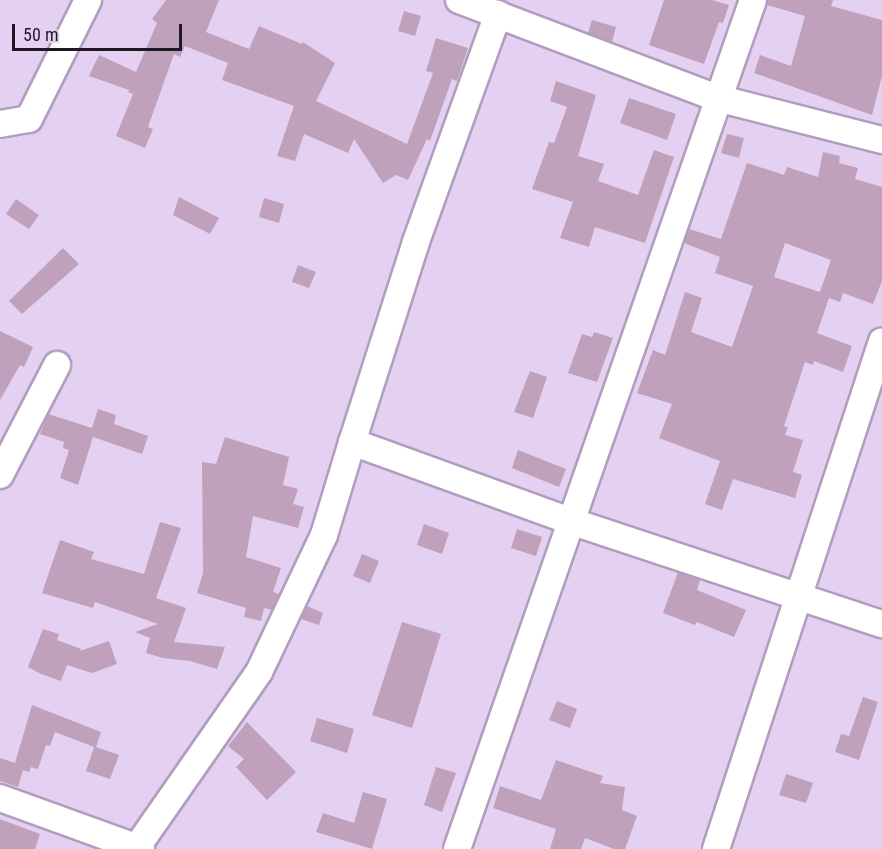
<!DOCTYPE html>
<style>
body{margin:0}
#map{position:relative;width:882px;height:849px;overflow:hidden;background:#e4d0f1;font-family:"Roboto Condensed",sans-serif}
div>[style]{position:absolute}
.building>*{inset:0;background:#c0a1bb}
.roads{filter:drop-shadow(2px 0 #b19dbd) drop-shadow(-2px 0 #b19dbd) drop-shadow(0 2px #b19dbd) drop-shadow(0 -2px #b19dbd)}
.street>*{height:26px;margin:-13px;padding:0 13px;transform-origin:13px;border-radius:13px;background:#fff}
span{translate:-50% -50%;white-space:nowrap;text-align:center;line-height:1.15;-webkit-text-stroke:4.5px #e4d0f1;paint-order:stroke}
.scale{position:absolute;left:12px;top:24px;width:170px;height:27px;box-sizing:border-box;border:3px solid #1f1824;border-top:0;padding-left:8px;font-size:18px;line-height:21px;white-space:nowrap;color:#1f1824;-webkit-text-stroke:4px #e4d0f1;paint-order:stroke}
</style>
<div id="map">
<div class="building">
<i style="clip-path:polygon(166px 0,219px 0,206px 32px,249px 49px,259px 26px,302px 44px,303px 42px,335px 63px,316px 101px,407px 144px,433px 73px,426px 71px,436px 38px,468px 48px,457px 81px,452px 79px,430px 141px,427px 139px,408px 180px,396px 175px,383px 183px,354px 139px,348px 153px,304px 134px,295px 161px,277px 156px,294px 106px,222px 80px,228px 63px,185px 46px,180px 57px,174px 54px,148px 127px,153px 129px,145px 148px,116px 136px,133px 94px,128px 92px,129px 90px,89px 76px,99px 55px,136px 72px,157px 23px,152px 19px)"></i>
<i style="clip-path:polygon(664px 0,712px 0,729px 5px,723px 23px,719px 22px,704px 64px,649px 45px)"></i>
<i style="clip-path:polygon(768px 0,833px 0,831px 6px,882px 20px,882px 76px,872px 115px,754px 73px,760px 55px,791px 66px,805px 16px,767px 5px)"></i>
<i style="clip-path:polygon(404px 11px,421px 16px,415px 36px,398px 31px)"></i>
<i style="clip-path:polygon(592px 20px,616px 27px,612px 42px,588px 33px)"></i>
<i style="clip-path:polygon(556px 81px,596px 95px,578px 156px,604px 164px,598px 181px,638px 195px,654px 150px,674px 157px,645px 243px,595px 227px,589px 247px,560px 238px,573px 202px,532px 189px,549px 142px,554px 143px,567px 107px,550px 101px)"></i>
<i style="clip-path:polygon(629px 98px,676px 114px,667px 140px,620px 123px)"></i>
<i style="clip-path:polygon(727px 134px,744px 138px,739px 158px,721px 153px)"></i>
<i style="clip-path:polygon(evenodd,823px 152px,840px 156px,839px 163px,858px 168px,855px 179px,882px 187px,882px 281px,873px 304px,843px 293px,840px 302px,829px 298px,817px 333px,852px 346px,843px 372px,814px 361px,813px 365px,805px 362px,784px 426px,788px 427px,785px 435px,803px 440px,793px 472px,802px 475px,795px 498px,733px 479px,722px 510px,705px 504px,720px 461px,659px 438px,672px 404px,637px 393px,653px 350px,665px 355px,685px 292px,702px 298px,691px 332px,732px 347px,753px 286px,715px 273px,720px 257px,684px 243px,689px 229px,721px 239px,747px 163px,784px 175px,787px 167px,818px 177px,823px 152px,785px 243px,831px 260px,820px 292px,774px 277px,785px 243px)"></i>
<i style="clip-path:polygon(179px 197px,219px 218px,210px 234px,173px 215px)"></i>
<i style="clip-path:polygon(264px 198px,284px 204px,279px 223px,259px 217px)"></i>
<i style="clip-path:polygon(16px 199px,39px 215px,29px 229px,6px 214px)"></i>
<i style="clip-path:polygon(63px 248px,79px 264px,22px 314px,9px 301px)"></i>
<i style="clip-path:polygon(298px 265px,316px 272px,309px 288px,292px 282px)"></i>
<i style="clip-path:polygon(0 331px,33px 347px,24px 367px,20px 365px,0 400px)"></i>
<i style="clip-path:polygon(594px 332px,613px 338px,597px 382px,568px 373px,582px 334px,592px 337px)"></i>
<i style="clip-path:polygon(530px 371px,547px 377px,533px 418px,514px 412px)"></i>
<i style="clip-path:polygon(98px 409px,116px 415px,114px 424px,148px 436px,142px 454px,93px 437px,78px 485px,60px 478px,69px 450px,63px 448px,64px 442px,40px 434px,48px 414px,92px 428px)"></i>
<i style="clip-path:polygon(225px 437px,289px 457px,283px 485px,298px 489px,293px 504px,304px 507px,298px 528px,253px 516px,246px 557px,281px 568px,273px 592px,279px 594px,272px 610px,264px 608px,261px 621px,244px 617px,246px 608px,197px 593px,203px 573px,202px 462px,216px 464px)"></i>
<i style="clip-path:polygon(518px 450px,566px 469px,559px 487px,512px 468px)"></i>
<i style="clip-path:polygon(160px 522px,181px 528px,156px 598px,186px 608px,174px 642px,225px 647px,217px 669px,190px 661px,163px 658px,146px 653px,150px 638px,135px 632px,158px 624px,95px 602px,93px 608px,42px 593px,60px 540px,94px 552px,91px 559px,144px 574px)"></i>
<i style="clip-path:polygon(424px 524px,449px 533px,442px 554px,417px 545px)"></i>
<i style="clip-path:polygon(517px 529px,542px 537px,536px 556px,511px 548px)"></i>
<i style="clip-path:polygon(362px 554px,379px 561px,370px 583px,353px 576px)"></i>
<i style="clip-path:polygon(678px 572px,700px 580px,697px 590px,746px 610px,734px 637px,697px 622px,695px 625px,663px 613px)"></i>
<i style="clip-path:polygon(307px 606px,323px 613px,319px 625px,301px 619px)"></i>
<i style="clip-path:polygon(402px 622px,441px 634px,412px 728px,372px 715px)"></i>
<i style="clip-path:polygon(43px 629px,59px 634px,57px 640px,81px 649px,80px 651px,109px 641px,117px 664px,92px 673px,67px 665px,61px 681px,41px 674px,28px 667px)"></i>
<i style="clip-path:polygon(863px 697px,878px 702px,859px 760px,835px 752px,841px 734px,849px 736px)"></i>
<i style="clip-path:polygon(557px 701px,577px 709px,570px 728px,549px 720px)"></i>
<i style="clip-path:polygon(32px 705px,101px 732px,96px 747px,119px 755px,110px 779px,86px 771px,94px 747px,55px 732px,50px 746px,46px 745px,38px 769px,31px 767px,29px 772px,23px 770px,18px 787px,0 781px,0 758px,15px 763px)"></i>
<i style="clip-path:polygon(317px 718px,354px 729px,347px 753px,310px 741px)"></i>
<i style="clip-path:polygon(247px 722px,296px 772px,267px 800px,236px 767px,244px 759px,228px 746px)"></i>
<i style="clip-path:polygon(556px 760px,603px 776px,600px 783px,625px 787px,622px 810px,637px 816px,625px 849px,614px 849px,585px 838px,581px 849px,550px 849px,556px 829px,493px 808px,500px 786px,541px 800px)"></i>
<i style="clip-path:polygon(436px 767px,456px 773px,442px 812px,424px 805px)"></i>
<i style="clip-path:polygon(786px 774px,813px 783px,806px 803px,779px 795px)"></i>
<i style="clip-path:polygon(363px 792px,387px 799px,372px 849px,316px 832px,323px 813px,354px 823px)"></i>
<i style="clip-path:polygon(0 819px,40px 834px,35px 849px,0 849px)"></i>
</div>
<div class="roads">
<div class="street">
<i style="left:459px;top:0;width:276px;rotate:20.8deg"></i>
<i style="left:717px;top:98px;width:170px;rotate:14.3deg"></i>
<i style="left:498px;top:14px;width:242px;rotate:109.8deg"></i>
<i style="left:416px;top:242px;width:210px;rotate:107.7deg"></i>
<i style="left:352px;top:442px;width:232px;rotate:19.9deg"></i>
<i style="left:570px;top:521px;width:329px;rotate:18.3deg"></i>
<i style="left:0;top:124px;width:29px;rotate:-10deg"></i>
<i style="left:29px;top:119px;width:133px;rotate:-63.6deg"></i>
<i style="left:0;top:475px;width:124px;rotate:-62.6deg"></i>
<i style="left:0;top:798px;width:150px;rotate:19.9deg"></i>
<i style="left:137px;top:847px;width:213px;rotate:-55.1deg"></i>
<i style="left:259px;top:672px;width:152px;rotate:-64.6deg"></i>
<i style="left:324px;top:535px;width:97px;rotate:-73.2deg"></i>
<i style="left:457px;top:849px;width:899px;rotate:-70.78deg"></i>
<i style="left:716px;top:849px;width:534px;rotate:-71.9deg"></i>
</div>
</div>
<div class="scale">50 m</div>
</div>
